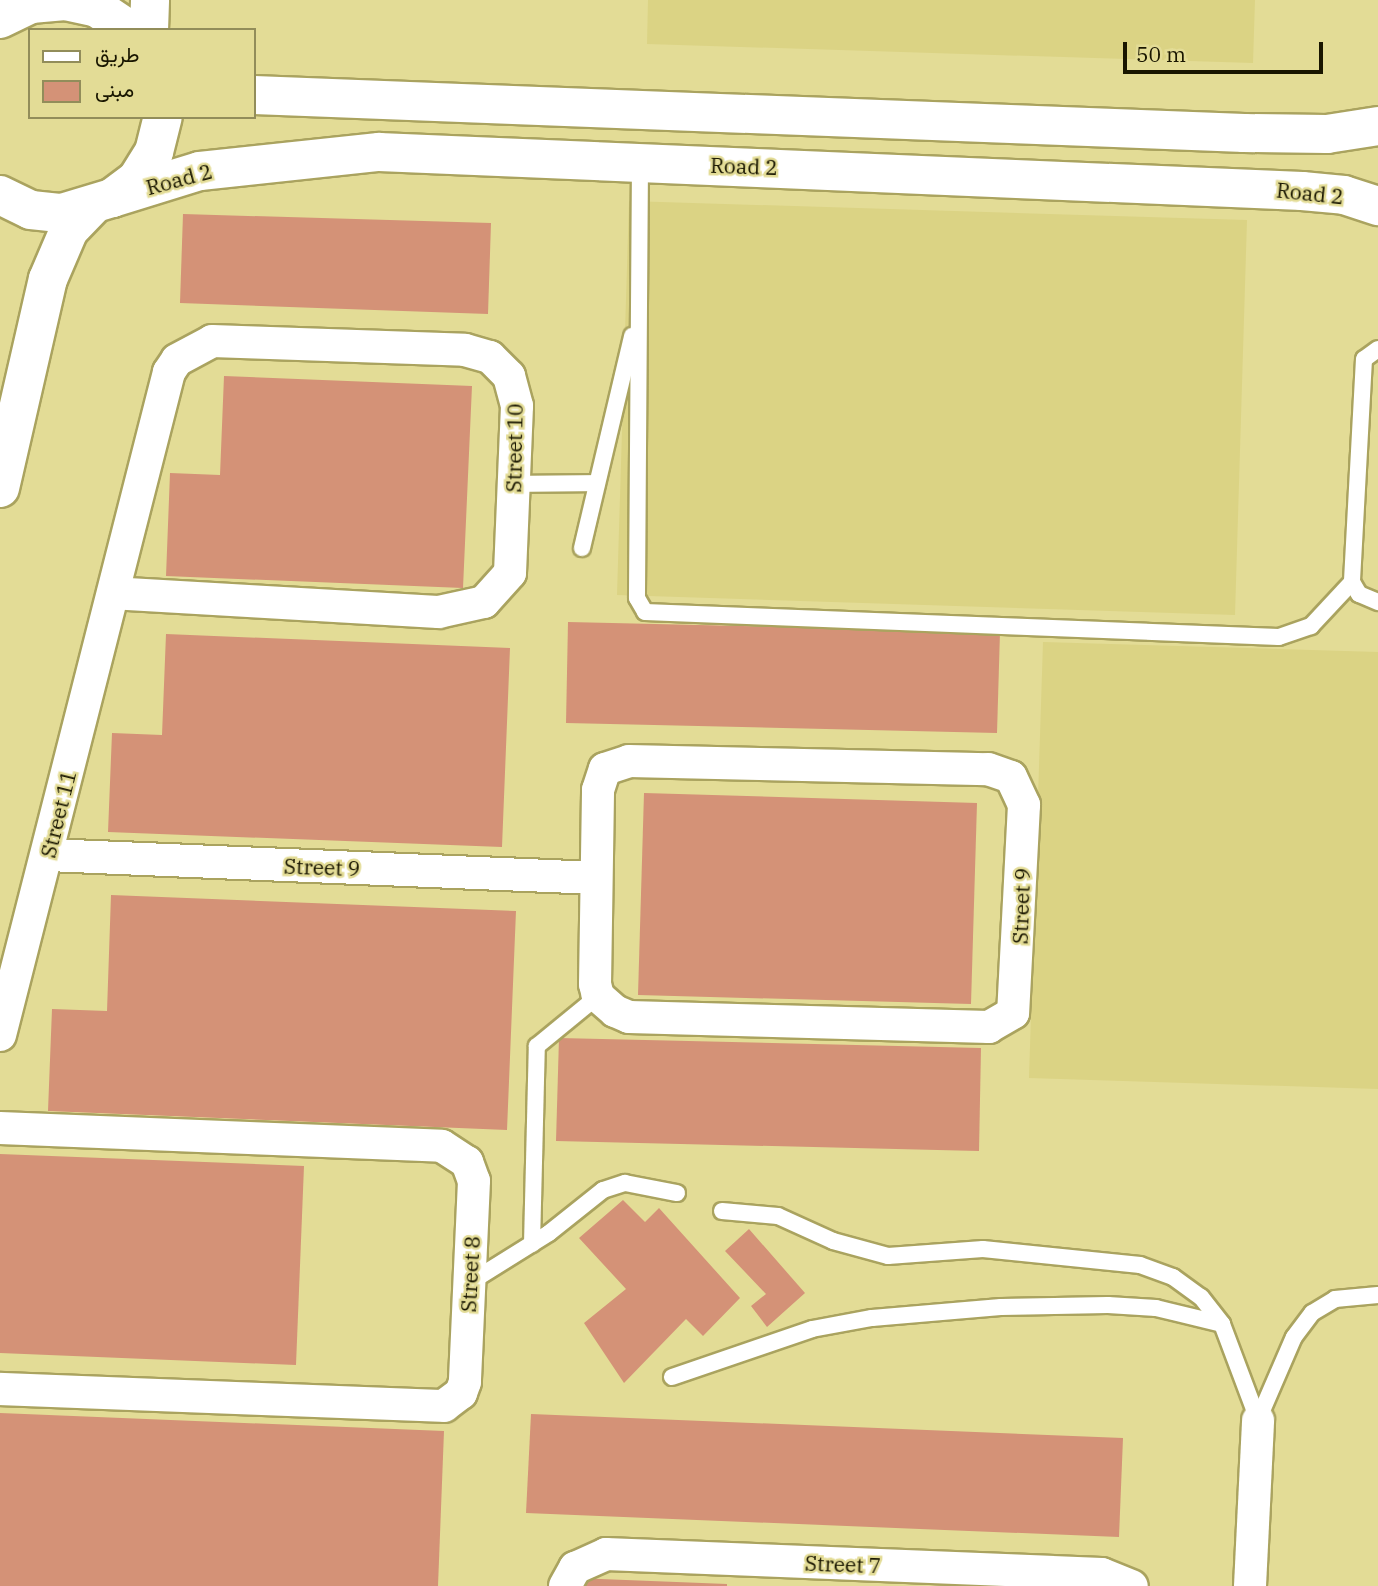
<!DOCTYPE html>
<meta charset="utf-8">
<style>
body{margin:0}
#map{position:relative;width:1378px;height:1586px;overflow:hidden;background:#e3dc96;font-family:"IBM Plex Serif",Vazirmatn,serif}
div>[style]{position:absolute}
.built>*{inset:0;background:#dbd384}
.building>*{inset:0;background:#d49277}
.roads{filter:drop-shadow(2px 0 #aaa35f) drop-shadow(-2px 0 #aaa35f) drop-shadow(0 2px #aaa35f) drop-shadow(0 -2px #aaa35f)}
.service>*{height:16px;margin:-8px;padding:0 8px;transform-origin:8px;border-radius:8px;background:#fff}
.minor>*{height:32px;margin:-16px;padding:0 16px;transform-origin:16px;border-radius:16px;background:#fff}
.tertiary>*{height:38px;margin:-19px;padding:0 19px;transform-origin:19px;border-radius:19px;background:#fff}
.secondary>*{height:38px;margin:-19px;padding:0 19px;transform-origin:19px;border-radius:19px;background:#fff}
span{translate:-50% -50%;white-space:nowrap;text-align:center;line-height:1.15;-webkit-text-stroke:5px #e3dc96;paint-order:stroke}
.street-label{font-size:21px;color:#191600}
.legend{position:absolute;left:28px;top:28px;width:228px;height:91px;box-sizing:border-box;background:#e3dc96;border:2px solid #928d5a;margin:0;padding:9px 12px;list-style:none;font-size:21px;color:#191600}
.legend li{display:flex;align-items:center;gap:14px;height:35px}
.legend b{width:35px;border:2px solid #928d5a}
.scale{position:absolute;left:1123px;top:42px;width:200px;height:32px;box-sizing:border-box;border:4px solid #191600;border-top:0;padding-left:9px;font-size:21px;line-height:24px;white-space:nowrap;color:#191600;-webkit-text-stroke:5px #e3dc96;paint-order:stroke}
</style>
<div id="map">
<div class="built">
<i style="clip-path:polygon(648px 0,1255px 0,1253px 63px,647px 44px)"></i>
<i style="clip-path:polygon(629px 201px,1247px 220px,1235px 615px,617px 595px)"></i>
<i style="clip-path:polygon(1043px 642px,1378px 652px,1378px 1089px,1029px 1078px)"></i>
</div>
<div class="building">
<i style="clip-path:polygon(183px 214px,491px 223px,488px 314px,180px 303px)"></i>
<i style="clip-path:polygon(224px 376px,472px 386px,463px 588px,166px 576px,170px 473px,220px 475px)"></i>
<i style="clip-path:polygon(568px 622px,1000px 632px,997px 733px,566px 723px)"></i>
<i style="clip-path:polygon(166px 634px,510px 648px,502px 847px,108px 832px,112px 733px,162px 735px)"></i>
<i style="clip-path:polygon(644px 793px,977px 803px,971px 1004px,638px 995px)"></i>
<i style="clip-path:polygon(111px 895px,516px 911px,507px 1130px,48px 1111px,52px 1009px,107px 1011px)"></i>
<i style="clip-path:polygon(559px 1038px,981px 1048px,979px 1151px,556px 1141px)"></i>
<i style="clip-path:polygon(0 1154px,304px 1166px,296px 1365px,0 1353px)"></i>
<i style="clip-path:polygon(623px 1200px,645px 1222px,659px 1208px,740px 1298px,703px 1336px,686px 1319px,624px 1383px,584px 1323px,626px 1289px,579px 1238px)"></i>
<i style="clip-path:polygon(749px 1229px,805px 1293px,767px 1327px,751px 1306px,766px 1294px,725px 1251px)"></i>
<i style="clip-path:polygon(0 1413px,444px 1431px,438px 1586px,0 1586px)"></i>
<i style="clip-path:polygon(531px 1414px,1123px 1438px,1119px 1537px,526px 1513px)"></i>
<i style="clip-path:polygon(575px 1578px,727px 1584px,727px 1586px,574px 1586px)"></i>
</div>
<div class="roads">
<div class="service">
<i style="left:640px;top:162px;width:436px;rotate:90.4deg"></i>
<i style="left:637px;top:598px;width:16px;rotate:60deg"></i>
<i style="left:645px;top:612px;width:634px;rotate:2.26deg"></i>
<i style="left:1279px;top:637px;width:34px;rotate:-19deg"></i>
<i style="left:1311px;top:626px;width:60px;rotate:-47deg"></i>
<i style="left:1378px;top:349px;width:17px;rotate:144deg"></i>
<i style="left:1364px;top:359px;width:223px;rotate:93.1deg"></i>
<i style="left:1352px;top:582px;width:14px;rotate:60deg"></i>
<i style="left:1359px;top:594px;width:21px;rotate:23deg"></i>
<i style="left:514px;top:484px;width:83px;rotate:-0.7deg"></i>
<i style="left:582px;top:548px;width:218px;rotate:-76.7deg"></i>
<i style="left:722px;top:1211px;width:56px;rotate:5.1deg"></i>
<i style="left:778px;top:1216px;width:60px;rotate:24.4deg"></i>
<i style="left:833px;top:1241px;width:57px;rotate:15.3deg"></i>
<i style="left:888px;top:1256px;width:95px;rotate:-4.2deg"></i>
<i style="left:983px;top:1249px;width:158px;rotate:5.8deg"></i>
<i style="left:1140px;top:1265px;width:35px;rotate:20deg"></i>
<i style="left:1173px;top:1277px;width:34px;rotate:36deg"></i>
<i style="left:1201px;top:1297px;width:34px;rotate:52deg"></i>
<i style="left:1222px;top:1324px;width:103px;rotate:69.4deg"></i>
<i style="left:532px;top:1244px;width:198px;rotate:-88.6deg"></i>
<i style="left:537px;top:1046px;width:79px;rotate:-39.3deg"></i>
<i style="left:469px;top:1283px;width:94px;rotate:-32deg"></i>
<i style="left:549px;top:1233px;width:69px;rotate:-38.5deg"></i>
<i style="left:603px;top:1190px;width:23px;rotate:-18deg"></i>
<i style="left:625px;top:1183px;width:53px;rotate:10.9deg"></i>
<i style="left:672px;top:1377px;width:148px;rotate:-18.9deg"></i>
<i style="left:812px;top:1329px;width:61px;rotate:-10.4deg"></i>
<i style="left:872px;top:1318px;width:129px;rotate:-4.9deg"></i>
<i style="left:1001px;top:1307px;width:107px;rotate:-1.1deg"></i>
<i style="left:1108px;top:1305px;width:48px;rotate:3.6deg"></i>
<i style="left:1156px;top:1308px;width:68px;rotate:13.6deg"></i>
<i style="left:1258px;top:1420px;width:90px;rotate:-66.6deg"></i>
<i style="left:1294px;top:1337px;width:30px;rotate:-53deg"></i>
<i style="left:1312px;top:1313px;width:27px;rotate:-31deg"></i>
<i style="left:1335px;top:1299px;width:43px;rotate:-5.3deg"></i>
</div>
<div class="minor">
<i style="left:629px;top:761px;width:359px;rotate:1.3deg"></i>
<i style="left:988px;top:769px;width:24px;rotate:19deg"></i>
<i style="left:1011px;top:777px;width:31px;rotate:65deg"></i>
<i style="left:1024px;top:805px;width:208px;rotate:93deg"></i>
<i style="left:1013px;top:1013px;width:28px;rotate:150deg"></i>
<i style="left:989px;top:1027px;width:360px;rotate:-178.4deg"></i>
<i style="left:629px;top:1017px;width:15px;rotate:-157deg"></i>
<i style="left:615px;top:1011px;width:23px;rotate:-139deg"></i>
<i style="left:598px;top:996px;width:12px;rotate:-104deg"></i>
<i style="left:595px;top:984px;width:194px;rotate:-89.1deg"></i>
<i style="left:598px;top:790px;width:22px;rotate:-72deg"></i>
<i style="left:605px;top:769px;width:25px;rotate:-18deg"></i>
<i style="left:48px;top:855px;width:548px;rotate:2.4deg"></i>
<i style="left:0;top:1035px;width:684px;rotate:-75.7deg"></i>
<i style="left:169px;top:372px;width:14px;rotate:-56deg"></i>
<i style="left:177px;top:360px;width:40px;rotate:-28deg"></i>
<i style="left:212px;top:341px;width:253px;rotate:2deg"></i>
<i style="left:465px;top:350px;width:26px;rotate:16deg"></i>
<i style="left:490px;top:357px;width:27px;rotate:45deg"></i>
<i style="left:509px;top:376px;width:31px;rotate:75deg"></i>
<i style="left:517px;top:406px;width:167px;rotate:92.4deg"></i>
<i style="left:510px;top:573px;width:39px;rotate:132deg"></i>
<i style="left:484px;top:602px;width:46px;rotate:167.5deg"></i>
<i style="left:439px;top:612px;width:326px;rotate:-176.7deg"></i>
<i style="left:0;top:1128px;width:442px;rotate:2.3deg"></i>
<i style="left:442px;top:1146px;width:30px;rotate:33deg"></i>
<i style="left:467px;top:1162px;width:20px;rotate:70deg"></i>
<i style="left:474px;top:1181px;width:201px;rotate:92.6deg"></i>
<i style="left:465px;top:1382px;width:12px;rotate:110deg"></i>
<i style="left:461px;top:1393px;width:21px;rotate:143deg"></i>
<i style="left:444px;top:1406px;width:444px;rotate:-177.8deg"></i>
<i style="left:565px;top:1586px;width:21px;rotate:-61deg"></i>
<i style="left:575px;top:1568px;width:34px;rotate:-24deg"></i>
<i style="left:606px;top:1554px;width:496px;rotate:2.3deg"></i>
<i style="left:1102px;top:1574px;width:32px;rotate:22deg"></i>
<i style="left:1250px;top:1586px;width:166px;rotate:-87.2deg"></i>
</div>
<div class="tertiary">
<i style="left:254px;top:95px;width:991px;rotate:2.2deg"></i>
<i style="left:1244px;top:133px;width:83px;rotate:0.7deg"></i>
<i style="left:1327px;top:134px;width:52px;rotate:-8.9deg"></i>
<i style="left:112px;top:198px;width:92px;rotate:-17.1deg"></i>
<i style="left:200px;top:171px;width:180px;rotate:-6.1deg"></i>
<i style="left:379px;top:152px;width:924px;rotate:2.42deg"></i>
<i style="left:1302px;top:191px;width:42px;rotate:5.4deg"></i>
<i style="left:1344px;top:195px;width:36px;rotate:18deg"></i>
</div>
<div class="secondary">
<i style="left:0;top:19px;width:34px;rotate:-26deg"></i>
<i style="left:31px;top:4px;width:34px;rotate:-5deg"></i>
<i style="left:65px;top:1px;width:33px;rotate:12deg"></i>
<i style="left:97px;top:8px;width:40px;rotate:34deg"></i>
<i style="left:149px;top:30px;width:30px;rotate:-88deg"></i>
<i style="left:0;top:195px;width:34px;rotate:26deg"></i>
<i style="left:31px;top:210px;width:31px;rotate:6deg"></i>
<i style="left:62px;top:213px;width:52px;rotate:-16.7deg"></i>
<i style="left:112px;top:198px;width:31px;rotate:-37deg"></i>
<i style="left:137px;top:179px;width:32px;rotate:-58deg"></i>
<i style="left:154px;top:152px;width:36px;rotate:-76deg"></i>
<i style="left:0;top:488px;width:214px;rotate:-77.1deg"></i>
<i style="left:48px;top:279px;width:53px;rotate:-66.8deg"></i>
<i style="left:69px;top:230px;width:32px;rotate:-46deg"></i>
</div>
</div>
<div class="street-label">
<span style="left:744px;top:166px;rotate:2deg">Road 2</span>
<span style="left:179px;top:179px;rotate:-15deg">Road 2</span>
<span style="left:1310px;top:193px;rotate:6deg">Road 2</span>
<span style="left:514px;top:448px;rotate:-89deg">Street 10</span>
<span style="left:58px;top:814px;rotate:-76deg">Street 11</span>
<span style="left:322px;top:867px;rotate:2deg">Street 9</span>
<span style="left:1021px;top:906px;rotate:-88deg">Street 9</span>
<span style="left:470px;top:1274px;rotate:-87deg">Street 8</span>
<span style="left:843px;top:1564px;rotate:2deg">Street 7</span>
</div>
<ul class="legend">
<li><b style="height:9px;background:#fff"></b>طريق</li>
<li><b style="height:19px;background:#d49277"></b>مبنى</li>
</ul>
<div class="scale">50 m</div>
</div>
